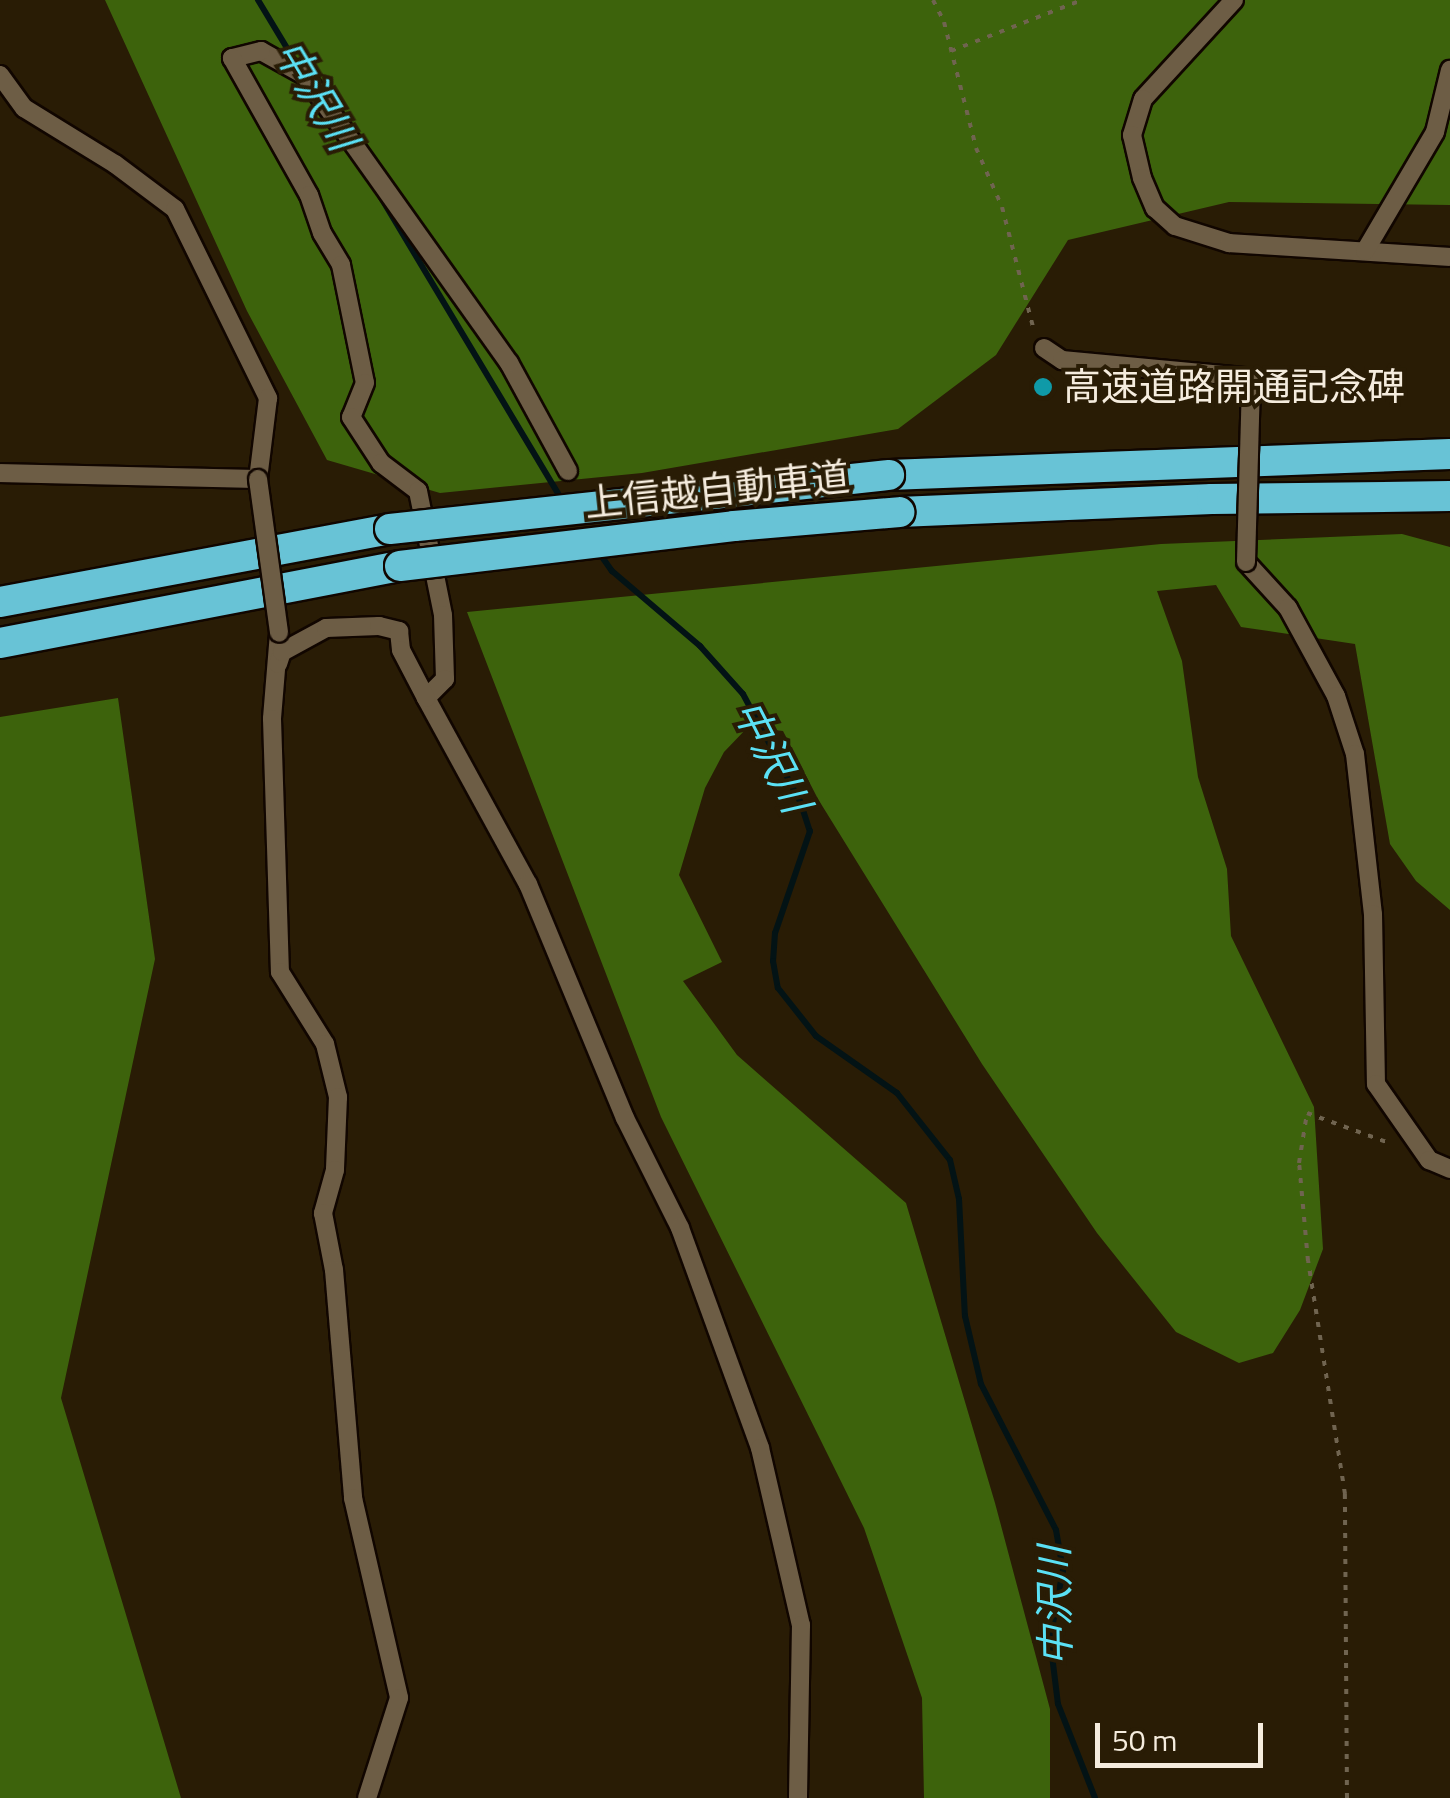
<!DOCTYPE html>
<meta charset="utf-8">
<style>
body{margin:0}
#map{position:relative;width:1450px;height:1798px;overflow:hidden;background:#291c05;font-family:"Titillium Web","Noto Sans JP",sans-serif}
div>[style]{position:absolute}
.forest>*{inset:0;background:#3d630c}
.stream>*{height:6px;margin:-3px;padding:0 3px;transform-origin:3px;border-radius:3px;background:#031315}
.path>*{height:4px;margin-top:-2px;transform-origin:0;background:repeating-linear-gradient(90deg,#706450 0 5px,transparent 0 13px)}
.roads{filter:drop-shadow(2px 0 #110600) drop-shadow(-2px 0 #110600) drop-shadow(0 2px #110600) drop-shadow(0 -2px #110600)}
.street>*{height:18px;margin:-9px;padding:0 9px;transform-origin:9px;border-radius:9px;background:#6d5d45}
.highway>*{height:30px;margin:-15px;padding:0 15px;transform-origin:15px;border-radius:15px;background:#68c3d6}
.bridges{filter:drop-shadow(2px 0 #110600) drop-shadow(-2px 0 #110600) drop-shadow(0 2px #110600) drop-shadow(0 -2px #110600)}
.street-bridge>*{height:18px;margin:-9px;padding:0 9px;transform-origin:9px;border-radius:9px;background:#6d5d45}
.highway-bridge>*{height:30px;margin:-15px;padding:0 15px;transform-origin:15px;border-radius:15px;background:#68c3d6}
.dots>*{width:28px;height:28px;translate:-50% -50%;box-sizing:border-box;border:5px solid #291c05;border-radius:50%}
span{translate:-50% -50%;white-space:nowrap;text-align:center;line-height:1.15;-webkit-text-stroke:8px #291c05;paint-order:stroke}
.poi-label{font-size:38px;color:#f5ecde}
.left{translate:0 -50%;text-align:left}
.street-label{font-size:38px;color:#f5ecde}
.water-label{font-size:40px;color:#5be1f5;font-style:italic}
.scale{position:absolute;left:1095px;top:1723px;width:168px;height:45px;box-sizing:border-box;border:5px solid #f5ecde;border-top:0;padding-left:12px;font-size:30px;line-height:35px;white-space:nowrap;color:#f5ecde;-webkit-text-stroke:8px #291c05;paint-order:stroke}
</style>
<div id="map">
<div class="forest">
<i style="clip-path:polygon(105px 0,1450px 0,1450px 205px,1229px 202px,1068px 240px,996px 355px,898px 429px,642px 473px,440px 493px,327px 460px,247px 311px)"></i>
<i style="clip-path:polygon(1402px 534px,1450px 547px,1450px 910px,1416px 881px,1390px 844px,1355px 644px,1241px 627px,1216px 585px,1157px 591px,1182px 661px,1198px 777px,1227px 869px,1231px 936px,1314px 1107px,1323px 1249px,1300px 1310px,1273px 1353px,1239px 1363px,1176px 1332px,1097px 1233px,982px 1064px,818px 799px,783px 731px,748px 727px,724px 752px,705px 788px,679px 875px,722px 962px,683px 981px,737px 1055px,906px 1203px,995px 1503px,1050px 1709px,1050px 1798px,924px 1798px,922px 1698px,864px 1528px,661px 1117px,467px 612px,1161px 544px)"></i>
<i style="clip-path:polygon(118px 698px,155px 959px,61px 1398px,181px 1798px,0 1798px,0 717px)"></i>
</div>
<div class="stream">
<i style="left:258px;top:0;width:74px;rotate:58.9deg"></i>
<i style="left:380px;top:196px;width:353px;rotate:59.1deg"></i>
<i style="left:600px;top:554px;width:21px;rotate:55deg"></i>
<i style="left:612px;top:571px;width:116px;rotate:40.4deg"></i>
<i style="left:700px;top:646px;width:64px;rotate:48.1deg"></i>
<i style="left:743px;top:694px;width:121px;rotate:62deg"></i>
<i style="left:800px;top:801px;width:32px;rotate:72deg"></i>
<i style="left:810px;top:831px;width:108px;rotate:108.9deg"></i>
<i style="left:775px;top:933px;width:28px;rotate:94deg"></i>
<i style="left:773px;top:961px;width:27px;rotate:80deg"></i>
<i style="left:778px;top:988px;width:61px;rotate:51.6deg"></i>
<i style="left:816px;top:1036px;width:99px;rotate:35.1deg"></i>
<i style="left:897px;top:1093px;width:85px;rotate:51.7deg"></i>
<i style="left:950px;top:1160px;width:40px;rotate:77deg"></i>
<i style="left:959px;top:1199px;width:117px;rotate:87.1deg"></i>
<i style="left:965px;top:1316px;width:70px;rotate:76.8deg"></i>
<i style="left:981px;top:1384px;width:164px;rotate:62.8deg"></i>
<i style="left:1056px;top:1530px;width:41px;rotate:80.1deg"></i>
<i style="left:1063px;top:1570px;width:70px;rotate:100.7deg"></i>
<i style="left:1050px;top:1639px;width:65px;rotate:83deg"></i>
<i style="left:1058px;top:1704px;width:101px;rotate:68.5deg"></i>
</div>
<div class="path">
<i style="left:933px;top:0;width:25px;rotate:63deg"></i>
<i style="left:944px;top:22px;width:130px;rotate:75.7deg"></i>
<i style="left:976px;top:148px;width:64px;rotate:66.2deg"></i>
<i style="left:1002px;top:207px;width:128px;rotate:75.5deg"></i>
<i style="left:951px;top:51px;width:141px;rotate:-21.3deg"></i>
<i style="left:1347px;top:1798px;width:304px;rotate:-90.4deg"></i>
<i style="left:1345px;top:1494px;width:236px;rotate:-99deg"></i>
<i style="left:1308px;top:1261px;width:98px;rotate:-95.2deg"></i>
<i style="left:1299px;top:1163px;width:51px;rotate:-80.9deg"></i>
<i style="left:1307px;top:1113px;width:90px;rotate:20deg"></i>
</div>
<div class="roads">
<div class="street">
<i style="left:1234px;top:0;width:134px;rotate:132.6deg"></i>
<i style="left:1143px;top:99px;width:38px;rotate:107deg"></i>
<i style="left:1132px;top:135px;width:44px;rotate:76.9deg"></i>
<i style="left:1142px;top:178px;width:33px;rotate:67deg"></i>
<i style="left:1155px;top:208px;width:27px;rotate:42deg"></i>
<i style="left:1175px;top:226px;width:57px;rotate:17.5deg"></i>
<i style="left:1229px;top:243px;width:221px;rotate:3.6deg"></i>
<i style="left:0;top:75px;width:41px;rotate:54deg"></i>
<i style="left:24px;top:108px;width:107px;rotate:31.6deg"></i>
<i style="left:115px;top:164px;width:75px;rotate:36.9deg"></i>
<i style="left:175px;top:209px;width:211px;rotate:63.8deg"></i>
<i style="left:268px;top:398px;width:82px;rotate:97deg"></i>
<i style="left:258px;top:479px;width:258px;rotate:-178.7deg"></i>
<i style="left:1365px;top:251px;width:138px;rotate:-59.5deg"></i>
<i style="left:1435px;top:132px;width:64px;rotate:-76.4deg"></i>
<i style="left:1044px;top:348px;width:22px;rotate:34deg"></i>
<i style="left:1062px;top:360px;width:183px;rotate:5.3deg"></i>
<i style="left:1244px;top:377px;width:9px;rotate:36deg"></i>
<i style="left:568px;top:471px;width:123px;rotate:-118.6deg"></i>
<i style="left:509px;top:363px;width:354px;rotate:-125.4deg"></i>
<i style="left:304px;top:75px;width:49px;rotate:-150.8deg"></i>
<i style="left:261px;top:51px;width:30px;rotate:166deg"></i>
<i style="left:232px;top:58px;width:157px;rotate:60.7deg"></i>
<i style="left:309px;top:195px;width:40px;rotate:71.1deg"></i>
<i style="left:322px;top:233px;width:37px;rotate:59deg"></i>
<i style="left:341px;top:265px;width:120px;rotate:78.5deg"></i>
<i style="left:365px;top:383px;width:37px;rotate:112deg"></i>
<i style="left:351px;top:417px;width:55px;rotate:56.9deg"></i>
<i style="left:381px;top:463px;width:46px;rotate:37.1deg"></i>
<i style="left:418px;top:491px;width:126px;rotate:78.6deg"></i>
<i style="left:443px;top:615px;width:64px;rotate:88.2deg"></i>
<i style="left:445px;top:679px;width:27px;rotate:135deg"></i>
<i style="left:426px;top:698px;width:212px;rotate:61.3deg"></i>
<i style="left:528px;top:884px;width:253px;rotate:67.5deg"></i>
<i style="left:625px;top:1118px;width:123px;rotate:63.4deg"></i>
<i style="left:680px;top:1228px;width:234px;rotate:70deg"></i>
<i style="left:760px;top:1448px;width:182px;rotate:77deg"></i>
<i style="left:801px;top:1625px;width:173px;rotate:91deg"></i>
<i style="left:1246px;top:562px;width:62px;rotate:47.6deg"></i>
<i style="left:1288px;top:608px;width:100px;rotate:61.4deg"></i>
<i style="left:1336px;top:696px;width:61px;rotate:71.9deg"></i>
<i style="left:1355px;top:754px;width:161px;rotate:83.6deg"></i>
<i style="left:1373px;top:914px;width:170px;rotate:89deg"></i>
<i style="left:1376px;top:1084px;width:93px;rotate:55.1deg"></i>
<i style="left:1429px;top:1160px;width:23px;rotate:23deg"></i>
<i style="left:279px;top:633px;width:86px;rotate:94.7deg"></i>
<i style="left:272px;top:719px;width:253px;rotate:88.2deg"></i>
<i style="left:280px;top:972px;width:85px;rotate:58deg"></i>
<i style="left:325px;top:1044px;width:55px;rotate:76.2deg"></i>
<i style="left:338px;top:1097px;width:73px;rotate:92.4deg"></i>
<i style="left:335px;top:1170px;width:45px;rotate:105.6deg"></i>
<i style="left:323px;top:1213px;width:58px;rotate:79.1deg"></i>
<i style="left:334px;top:1270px;width:229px;rotate:85.2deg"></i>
<i style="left:353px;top:1498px;width:205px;rotate:77deg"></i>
<i style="left:399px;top:1698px;width:105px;rotate:107.7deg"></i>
<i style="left:278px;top:664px;width:13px;rotate:-72deg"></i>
<i style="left:282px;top:652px;width:50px;rotate:-28.6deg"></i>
<i style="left:326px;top:628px;width:53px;rotate:-2.2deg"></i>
<i style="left:379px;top:626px;width:21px;rotate:14deg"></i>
<i style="left:399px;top:631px;width:19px;rotate:84deg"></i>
<i style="left:401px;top:650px;width:54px;rotate:62.5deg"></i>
</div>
<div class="highway">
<i style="left:889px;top:475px;width:561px;rotate:-2.14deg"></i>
<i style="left:899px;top:512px;width:313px;rotate:-2.4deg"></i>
<i style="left:1212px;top:499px;width:238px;rotate:-0.7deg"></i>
<i style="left:0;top:602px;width:397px;rotate:-10.6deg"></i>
<i style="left:0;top:643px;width:407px;rotate:-10.9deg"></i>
</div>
</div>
<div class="bridges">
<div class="street-bridge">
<i style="left:258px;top:479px;width:155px;rotate:82.2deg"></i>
<i style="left:1246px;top:562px;width:180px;rotate:-88.4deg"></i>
</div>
<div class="highway-bridge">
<i style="left:390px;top:529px;width:502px;rotate:-6.18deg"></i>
<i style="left:400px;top:566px;width:336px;rotate:-6.8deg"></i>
<i style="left:734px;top:526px;width:166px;rotate:-4.8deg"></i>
</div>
</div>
<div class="dots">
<i style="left:1043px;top:387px;background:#0f9aa8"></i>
</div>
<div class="poi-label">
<span class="left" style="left:1063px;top:387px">高速道路開通記念碑</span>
</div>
<div class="street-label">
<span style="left:717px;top:490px;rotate:-6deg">上信越自動車道</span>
</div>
<div class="water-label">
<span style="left:316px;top:95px;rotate:59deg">中沢川</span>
<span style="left:772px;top:756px;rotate:63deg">中沢川</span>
<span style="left:1055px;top:1606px;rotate:-91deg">中沢川</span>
</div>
<div class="scale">50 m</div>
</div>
